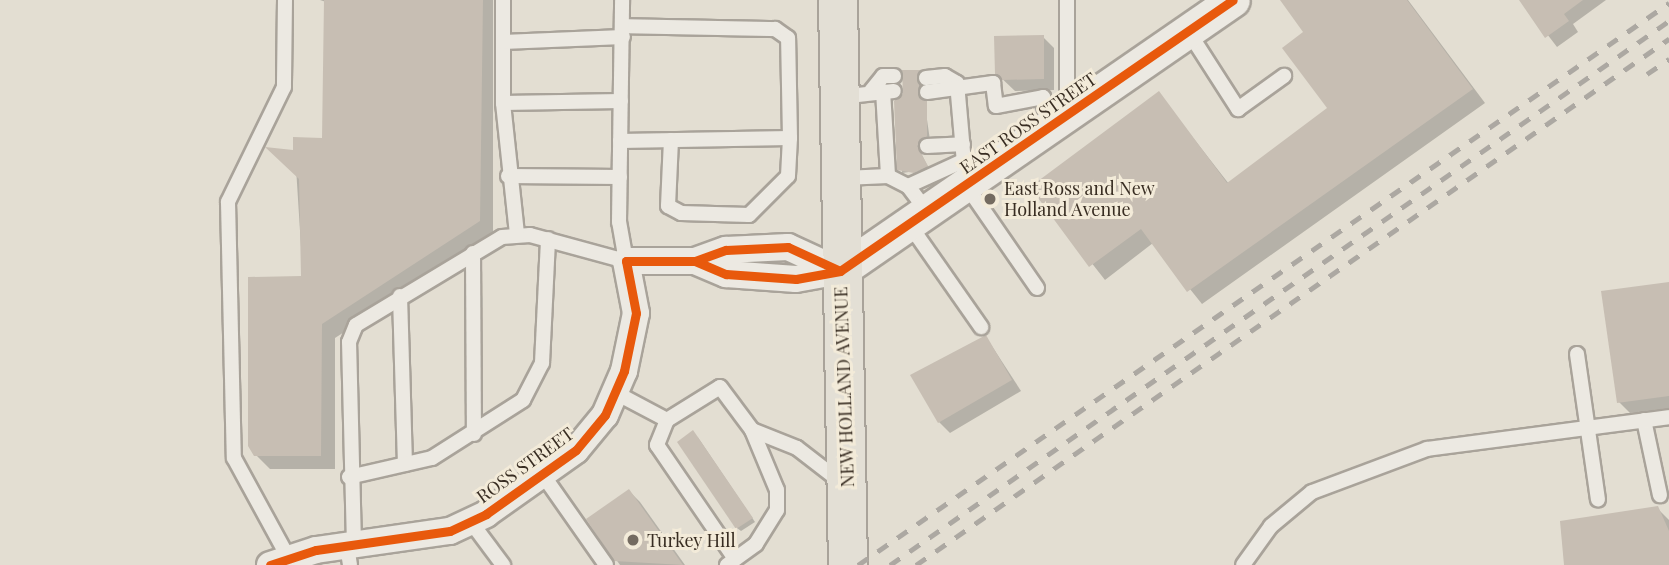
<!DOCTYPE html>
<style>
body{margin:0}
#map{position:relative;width:1669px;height:565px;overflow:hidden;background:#e3ded2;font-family:"Playfair Display",serif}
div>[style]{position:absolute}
.shadow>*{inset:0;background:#0003}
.building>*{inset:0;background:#c7beb3}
.roads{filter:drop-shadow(2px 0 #a9a39a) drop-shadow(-2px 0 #a9a39a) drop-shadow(0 2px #a9a39a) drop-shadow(0 -2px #a9a39a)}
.service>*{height:14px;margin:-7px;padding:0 7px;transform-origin:7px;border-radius:7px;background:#ece9e2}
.minor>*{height:26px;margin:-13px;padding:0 13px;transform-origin:13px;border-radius:13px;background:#ece9e2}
.tertiary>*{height:33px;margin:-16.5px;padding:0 16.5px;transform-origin:16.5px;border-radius:16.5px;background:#ece9e2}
.primary>*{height:38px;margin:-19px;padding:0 19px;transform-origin:19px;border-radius:19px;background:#e3dfd5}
.rail>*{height:5px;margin-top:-2.5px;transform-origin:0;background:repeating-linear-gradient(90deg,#aca8a2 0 12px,transparent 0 24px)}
.cycleway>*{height:9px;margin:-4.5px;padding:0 4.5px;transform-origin:4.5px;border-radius:4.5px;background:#e8590c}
.dots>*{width:19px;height:19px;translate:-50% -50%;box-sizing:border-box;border:4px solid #f3ebd9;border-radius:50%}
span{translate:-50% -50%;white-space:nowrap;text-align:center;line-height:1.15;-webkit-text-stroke:6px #f3ebd9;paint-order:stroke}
.street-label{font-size:18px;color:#382d22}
.poi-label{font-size:18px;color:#382d22}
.left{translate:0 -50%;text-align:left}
</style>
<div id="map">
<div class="shadow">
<i style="clip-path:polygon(320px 0,493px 0,493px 235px,335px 338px,335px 469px,270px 469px,256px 455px,303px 278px,295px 152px,324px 140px,326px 2px)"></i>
<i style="clip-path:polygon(1295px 0,1408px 0,1485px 103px,1202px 304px,1153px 243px,1105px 280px,1032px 187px,1159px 94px,1229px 184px,1330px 109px)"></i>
<i style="clip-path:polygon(1521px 0,1606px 0,1573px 24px,1578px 32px,1557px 47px)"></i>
<i style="clip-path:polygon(1043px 37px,1054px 48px,1054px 90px,1015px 91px,996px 73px)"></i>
<i style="clip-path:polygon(920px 72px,930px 140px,920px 151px,929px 169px,902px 173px,905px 95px)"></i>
<i style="clip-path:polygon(1669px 284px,1669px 408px,1630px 413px,1619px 402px)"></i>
<i style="clip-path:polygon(986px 337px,1021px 391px,950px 433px,939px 422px)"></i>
<i style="clip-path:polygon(697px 436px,755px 522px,741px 531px,737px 528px)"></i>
<i style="clip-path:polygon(629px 491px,640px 502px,685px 565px,620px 565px,588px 520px)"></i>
<i style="clip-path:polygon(1657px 508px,1669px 520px,1669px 565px,1566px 565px)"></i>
</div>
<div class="building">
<i style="clip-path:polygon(324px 0,483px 0,480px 221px,322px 324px,321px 456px,254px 456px,248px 446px,248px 277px,301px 276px,299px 179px,265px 147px,293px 150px,293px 137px,322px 138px)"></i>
<i style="clip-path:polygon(1280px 0,1407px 0,1473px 89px,1187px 292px,1141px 229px,1089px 267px,1030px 187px,1159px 91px,1227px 183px,1327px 108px,1282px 48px,1303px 32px)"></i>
<i style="clip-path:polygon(1519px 0,1583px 0,1564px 14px,1569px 21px,1545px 38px)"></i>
<i style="clip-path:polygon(1044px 35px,1044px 79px,1002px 80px,995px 74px,994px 36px)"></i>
<i style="clip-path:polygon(902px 70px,921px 70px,918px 94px,927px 101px,927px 136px,917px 146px,928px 166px,914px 173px,897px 170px,894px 101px,903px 94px)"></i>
<i style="clip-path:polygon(1669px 282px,1669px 396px,1617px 403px,1601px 291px)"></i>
<i style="clip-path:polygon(986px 335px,1012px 380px,938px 423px,910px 375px)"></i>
<i style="clip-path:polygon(693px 430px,753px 518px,736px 529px,677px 442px)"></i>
<i style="clip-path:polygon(629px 489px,683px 565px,614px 561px,586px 519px)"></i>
<i style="clip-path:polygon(1658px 506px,1669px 531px,1669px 565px,1564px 565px,1560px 521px)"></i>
</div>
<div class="roads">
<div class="service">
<i style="left:285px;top:0;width:87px;rotate:90.7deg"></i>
<i style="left:284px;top:87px;width:128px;rotate:116deg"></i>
<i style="left:228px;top:202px;width:256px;rotate:88.7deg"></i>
<i style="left:234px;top:458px;width:113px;rotate:61.4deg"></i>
<i style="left:503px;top:0;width:103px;rotate:90deg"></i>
<i style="left:503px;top:103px;width:131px;rotate:83.9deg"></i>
<i style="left:1067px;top:0;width:111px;rotate:90deg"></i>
<i style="left:1188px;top:31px;width:93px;rotate:57.3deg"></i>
<i style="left:1238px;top:109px;width:57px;rotate:-35.7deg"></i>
<i style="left:503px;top:42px;width:120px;rotate:-2.4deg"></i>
<i style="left:926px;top:78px;width:19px;rotate:-6deg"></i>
<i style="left:945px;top:76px;width:14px;rotate:30deg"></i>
<i style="left:957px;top:83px;width:102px;rotate:85deg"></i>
<i style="left:966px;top:185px;width:125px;rotate:55.4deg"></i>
<i style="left:871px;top:91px;width:19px;rotate:-51deg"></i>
<i style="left:883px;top:76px;width:11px"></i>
<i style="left:883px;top:91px;width:85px;rotate:86.6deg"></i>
<i style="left:927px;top:92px;width:67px;rotate:-7.8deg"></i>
<i style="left:993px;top:83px;width:23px;rotate:83deg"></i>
<i style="left:996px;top:106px;width:48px;rotate:-10.8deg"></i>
<i style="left:1043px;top:97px;width:30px;rotate:82deg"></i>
<i style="left:840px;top:97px;width:54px;rotate:-6.3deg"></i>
<i style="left:503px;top:103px;width:118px;rotate:-1deg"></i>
<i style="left:671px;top:140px;width:66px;rotate:92.6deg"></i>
<i style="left:668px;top:206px;width:15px;rotate:28deg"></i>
<i style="left:681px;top:213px;width:68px;rotate:1.7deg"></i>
<i style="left:749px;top:215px;width:55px;rotate:-45deg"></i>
<i style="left:788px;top:176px;width:38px;rotate:-87deg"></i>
<i style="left:620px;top:141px;width:170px;rotate:-1deg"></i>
<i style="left:790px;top:138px;width:100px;rotate:-91.1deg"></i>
<i style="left:788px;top:38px;width:16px;rotate:-145deg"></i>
<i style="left:775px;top:29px;width:153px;rotate:-178.9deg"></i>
<i style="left:927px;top:146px;width:36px;rotate:-3deg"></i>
<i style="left:508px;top:176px;width:112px;rotate:0.5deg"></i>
<i style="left:844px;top:178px;width:44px;rotate:-2.6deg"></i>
<i style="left:888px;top:176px;width:22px;rotate:27deg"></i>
<i style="left:908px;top:186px;width:31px;rotate:53deg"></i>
<i style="left:908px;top:186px;width:63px;rotate:-24.5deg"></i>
<i style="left:909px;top:224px;width:126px;rotate:55deg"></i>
<i style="left:473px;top:253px;width:181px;rotate:89.7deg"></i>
<i style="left:400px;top:296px;width:168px;rotate:88.3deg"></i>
<i style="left:1577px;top:354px;width:147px;rotate:81.8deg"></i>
<i style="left:616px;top:393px;width:58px;rotate:27.9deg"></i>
<i style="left:667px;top:420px;width:62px;rotate:-31.9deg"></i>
<i style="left:720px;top:387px;width:54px;rotate:53.3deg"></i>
<i style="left:752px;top:430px;width:65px;rotate:67.4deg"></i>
<i style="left:777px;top:490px;width:20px;rotate:90deg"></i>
<i style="left:777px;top:510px;width:40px;rotate:122deg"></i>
<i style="left:756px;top:544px;width:36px;rotate:144deg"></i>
<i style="left:667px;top:420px;width:27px;rotate:112deg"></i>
<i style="left:657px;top:445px;width:138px;rotate:55.6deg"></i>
<i style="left:1644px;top:420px;width:77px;rotate:78deg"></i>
<i style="left:752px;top:430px;width:48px;rotate:21.8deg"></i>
<i style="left:797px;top:448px;width:56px;rotate:37.7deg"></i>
<i style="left:543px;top:475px;width:110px;rotate:55deg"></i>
<i style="left:349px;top:477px;width:85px;rotate:-12.9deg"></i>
<i style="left:432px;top:458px;width:108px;rotate:-32.5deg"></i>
<i style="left:523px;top:400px;width:42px;rotate:-62.8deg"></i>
<i style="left:542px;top:363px;width:124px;rotate:-87.2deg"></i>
<i style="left:471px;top:522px;width:54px;rotate:53.3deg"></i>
<i style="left:354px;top:545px;width:203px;rotate:-91.4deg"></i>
<i style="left:349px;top:342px;width:18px;rotate:-68deg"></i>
<i style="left:356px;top:325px;width:170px;rotate:-31.1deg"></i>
<i style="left:502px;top:237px;width:28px;rotate:-4deg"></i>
<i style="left:530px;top:235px;width:99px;rotate:15.2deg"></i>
<i style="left:626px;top:261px;width:40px;rotate:-100deg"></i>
<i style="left:619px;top:222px;width:222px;rotate:-89.2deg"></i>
<i style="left:347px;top:546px;width:19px;rotate:81deg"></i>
<i style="left:1243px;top:565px;width:48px;rotate:-54.3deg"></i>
<i style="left:1271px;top:526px;width:53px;rotate:-39.7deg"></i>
<i style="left:1312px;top:492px;width:123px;rotate:-20.5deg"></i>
<i style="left:1427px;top:449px;width:244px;rotate:-7.5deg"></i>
</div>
<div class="minor">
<i style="left:695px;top:261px;width:34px;rotate:23deg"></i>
<i style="left:726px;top:274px;width:70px;rotate:4.1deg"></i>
<i style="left:796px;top:279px;width:45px;rotate:-10.3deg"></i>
<i style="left:270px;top:565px;width:48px;rotate:-18.1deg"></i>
<i style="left:316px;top:550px;width:135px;rotate:-8.1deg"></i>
<i style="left:450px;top:531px;width:40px;rotate:-25deg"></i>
<i style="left:486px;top:514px;width:110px;rotate:-35.4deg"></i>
<i style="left:576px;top:450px;width:45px;rotate:-50.4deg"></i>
<i style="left:605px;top:415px;width:48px;rotate:-66.6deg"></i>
<i style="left:624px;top:371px;width:59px;rotate:-78.3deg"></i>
<i style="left:636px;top:313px;width:53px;rotate:-100.9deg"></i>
<i style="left:626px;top:261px;width:69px"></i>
<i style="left:695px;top:261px;width:33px;rotate:-20deg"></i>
<i style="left:726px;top:250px;width:62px;rotate:-2.8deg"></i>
<i style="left:788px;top:247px;width:57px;rotate:24.8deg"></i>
</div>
<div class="tertiary">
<i style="left:840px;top:271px;width:477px;rotate:-34.6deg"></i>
</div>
<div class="primary">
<i style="left:838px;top:0;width:565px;rotate:88.99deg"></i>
</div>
</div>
<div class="rail">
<i style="left:1647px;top:74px;width:27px;rotate:-34deg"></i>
<i style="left:858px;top:565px;width:987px;rotate:-34.72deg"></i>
<i style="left:890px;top:565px;width:950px;rotate:-34.93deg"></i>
<i style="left:916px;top:565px;width:919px;rotate:-34.94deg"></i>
</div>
<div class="cycleway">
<i style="left:695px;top:261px;width:34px;rotate:23deg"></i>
<i style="left:726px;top:274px;width:70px;rotate:4.1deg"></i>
<i style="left:796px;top:279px;width:45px;rotate:-10.3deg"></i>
<i style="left:840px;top:271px;width:477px;rotate:-34.6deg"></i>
<i style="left:270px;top:565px;width:48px;rotate:-18.1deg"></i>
<i style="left:316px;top:550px;width:135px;rotate:-8.1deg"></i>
<i style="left:450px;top:531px;width:40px;rotate:-25deg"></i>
<i style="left:486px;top:514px;width:110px;rotate:-35.4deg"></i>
<i style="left:576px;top:450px;width:45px;rotate:-50.4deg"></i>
<i style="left:605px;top:415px;width:48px;rotate:-66.6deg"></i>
<i style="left:624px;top:371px;width:59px;rotate:-78.3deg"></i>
<i style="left:636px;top:313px;width:53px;rotate:-100.9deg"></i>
<i style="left:626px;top:261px;width:69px"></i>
<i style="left:695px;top:261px;width:33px;rotate:-20deg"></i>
<i style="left:726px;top:250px;width:62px;rotate:-2.8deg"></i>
<i style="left:788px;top:247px;width:57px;rotate:24.8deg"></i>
</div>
<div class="dots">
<i style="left:990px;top:199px;background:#746b60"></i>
<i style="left:633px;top:540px;background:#746b60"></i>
</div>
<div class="street-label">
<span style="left:1028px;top:123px;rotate:-35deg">EAST ROSS STREET</span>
<span style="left:844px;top:387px;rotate:-92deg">NEW HOLLAND AVENUE</span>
<span style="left:525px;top:465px;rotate:-36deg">ROSS STREET</span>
</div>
<div class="poi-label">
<span class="left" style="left:1004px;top:199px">East Ross and New<br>Holland Avenue</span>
<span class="left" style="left:647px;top:540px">Turkey Hill</span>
</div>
</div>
